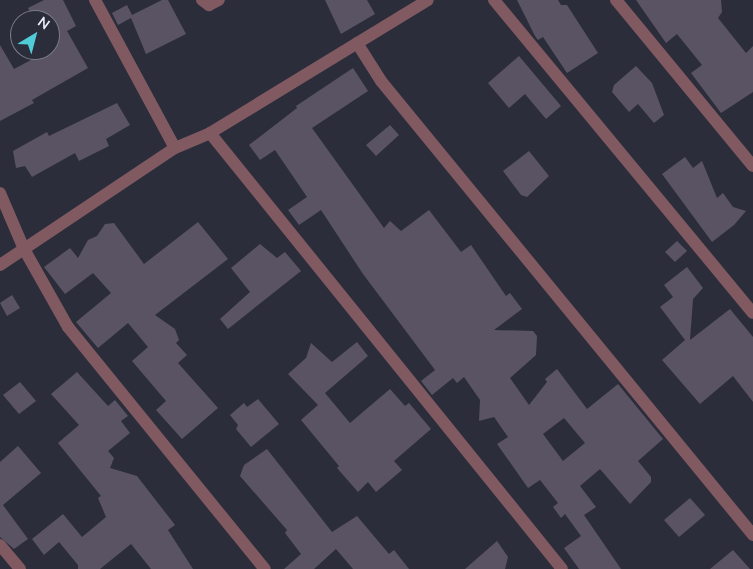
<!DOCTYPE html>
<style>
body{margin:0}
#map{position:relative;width:753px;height:569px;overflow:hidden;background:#2b2d3b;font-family:"Nunito Sans",sans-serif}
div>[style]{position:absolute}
.building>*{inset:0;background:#5a5363}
.minor>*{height:12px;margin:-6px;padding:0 6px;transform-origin:6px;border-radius:6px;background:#815a61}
span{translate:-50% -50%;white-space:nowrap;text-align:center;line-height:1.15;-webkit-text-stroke:4px #2b2d3b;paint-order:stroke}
.north{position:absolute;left:10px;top:10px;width:50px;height:50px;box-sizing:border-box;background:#2b2d3b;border:1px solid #797b87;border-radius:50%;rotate:37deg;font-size:14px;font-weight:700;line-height:20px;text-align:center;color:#eef0f9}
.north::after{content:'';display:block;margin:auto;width:18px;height:22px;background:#52cbd8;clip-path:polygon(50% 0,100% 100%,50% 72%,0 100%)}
</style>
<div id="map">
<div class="building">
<i style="clip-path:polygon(44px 0,63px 0,76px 26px,67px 31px,88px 68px,32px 100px,34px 103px,0 121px,0 45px,14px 69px,50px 50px,50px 20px,34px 20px,28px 8px)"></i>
<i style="clip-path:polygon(162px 0,168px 0,186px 34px,146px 54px,131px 18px,118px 25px,112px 13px,127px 5px,132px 15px)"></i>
<i style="clip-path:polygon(325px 0,367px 0,375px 14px,341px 34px)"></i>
<i style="clip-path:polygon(517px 0,558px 0,561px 5px,567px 5px,598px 53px,567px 73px,543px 37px,538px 40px,535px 36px)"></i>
<i style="clip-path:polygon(636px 0,721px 0,722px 12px,718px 18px,746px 53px,753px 46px,753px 92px,721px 113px,691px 73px,702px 65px,677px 34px,666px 43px)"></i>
<i style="clip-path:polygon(519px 56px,561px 106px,546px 119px,525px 94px,509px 108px,488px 83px)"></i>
<i style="clip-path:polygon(636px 66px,652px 83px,664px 115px,654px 123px,638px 104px,629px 112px,612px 92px,614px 85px)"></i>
<i style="clip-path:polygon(evenodd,353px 68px,368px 91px,312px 128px,384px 228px,390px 221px,401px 231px,429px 210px,461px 252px,471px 245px,506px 296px,510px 293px,522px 309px,494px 330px,533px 331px,537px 336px,536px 355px,510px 378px,529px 405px,547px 382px,545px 379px,557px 369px,587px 409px,618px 384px,663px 439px,638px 461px,651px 477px,651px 482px,630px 504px,600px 469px,580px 486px,596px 507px,584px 515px,621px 569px,579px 569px,564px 548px,581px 536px,565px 514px,561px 518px,553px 507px,558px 503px,540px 480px,528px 488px,497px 444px,508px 437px,494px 417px,479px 421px,480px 400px,464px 377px,457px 383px,453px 378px,432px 395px,421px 381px,435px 370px,363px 274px,321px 210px,299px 225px,288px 210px,307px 197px,275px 150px,260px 160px,249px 145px,297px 108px,296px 106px,353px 68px,564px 418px,585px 443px,563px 461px,543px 434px,564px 418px)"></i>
<i style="clip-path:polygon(117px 103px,130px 125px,106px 139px,109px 146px,79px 161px,75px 153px,32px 177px,25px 166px,16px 168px,13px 151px,47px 132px,49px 136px)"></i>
<i style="clip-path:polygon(390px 125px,399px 135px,376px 156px,366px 145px)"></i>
<i style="clip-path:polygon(529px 151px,549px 176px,527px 197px,521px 195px,503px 171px)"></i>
<i style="clip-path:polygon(685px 157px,693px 168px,702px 161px,717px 198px,723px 193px,733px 207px,746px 211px,734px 225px,712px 242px,662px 174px)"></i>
<i style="clip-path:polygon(198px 222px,228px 259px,155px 315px,175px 329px,179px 340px,176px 343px,187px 355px,178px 363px,218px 408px,182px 439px,156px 410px,166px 401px,132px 361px,148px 347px,128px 323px,98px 348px,76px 322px,111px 293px,93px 273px,65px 294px,44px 267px,70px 248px,78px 258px,88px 240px,97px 236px,105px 224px,114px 223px,144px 264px)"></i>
<i style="clip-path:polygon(677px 241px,687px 251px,675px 262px,665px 252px)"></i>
<i style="clip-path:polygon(260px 244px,277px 258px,285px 252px,301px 271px,228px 329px,220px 319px,250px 292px,231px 268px)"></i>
<i style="clip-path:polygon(687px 267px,703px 288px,693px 299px,690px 340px,730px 309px,753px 337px,753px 402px,733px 376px,700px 404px,662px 360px,685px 340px,660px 307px,673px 297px,664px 285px)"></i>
<i style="clip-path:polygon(12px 295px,20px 308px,7px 316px,0 303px)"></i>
<i style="clip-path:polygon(357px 342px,368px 356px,325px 393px,350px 423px,390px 389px,405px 406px,409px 403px,431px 429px,394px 461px,402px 470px,376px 492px,368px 482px,358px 492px,337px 468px,339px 466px,301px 420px,318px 405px,288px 374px,306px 358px,311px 343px,332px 362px)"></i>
<i style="clip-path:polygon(77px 372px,108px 406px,115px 400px,128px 416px,121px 421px,130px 433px,108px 451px,114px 458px,110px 468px,137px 476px,175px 525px,168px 530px,193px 569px,151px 569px,131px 544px,100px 569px,78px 569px,78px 565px,59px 542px,44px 555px,32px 539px,63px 514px,82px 537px,106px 517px,98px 498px,101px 496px,58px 443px,79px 425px,51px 394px)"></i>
<i style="clip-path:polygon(20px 382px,36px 401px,19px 414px,3px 395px)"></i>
<i style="clip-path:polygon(258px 399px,279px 424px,251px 447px,236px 429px,238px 425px,230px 415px,244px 403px,247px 407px)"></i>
<i style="clip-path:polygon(18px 446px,41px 473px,3px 505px,28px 539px,14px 549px,0 537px,0 462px)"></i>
<i style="clip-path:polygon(267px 449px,332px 532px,357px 516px,389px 554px,394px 550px,409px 569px,353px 569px,336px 549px,314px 569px,284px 569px,301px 554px,285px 533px,287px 530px,240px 476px,244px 465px)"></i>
<i style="clip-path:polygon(690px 498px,705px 515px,679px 537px,664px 520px)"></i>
<i style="clip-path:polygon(497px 541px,508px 557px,505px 569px,465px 569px)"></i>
<i style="clip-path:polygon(733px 550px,750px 569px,710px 569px)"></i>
</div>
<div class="minor">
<i style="left:95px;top:0;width:168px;rotate:61.6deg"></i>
<i style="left:202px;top:0;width:9px;rotate:36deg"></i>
<i style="left:209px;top:5px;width:11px;rotate:-27deg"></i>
<i style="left:494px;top:0;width:406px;rotate:50.4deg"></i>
<i style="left:616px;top:0;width:215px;rotate:50.5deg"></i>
<i style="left:357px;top:43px;width:45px;rotate:57.7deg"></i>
<i style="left:381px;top:81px;width:587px;rotate:50.67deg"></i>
<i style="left:210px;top:133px;width:560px;rotate:51.08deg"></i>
<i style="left:0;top:193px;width:61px;rotate:66.8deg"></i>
<i style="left:24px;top:249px;width:90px;rotate:60.6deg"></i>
<i style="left:68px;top:327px;width:312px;rotate:50.9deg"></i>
<i style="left:0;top:265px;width:211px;rotate:-33.8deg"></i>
<i style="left:175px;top:148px;width:38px;rotate:-23deg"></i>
<i style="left:210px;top:133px;width:255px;rotate:-31.4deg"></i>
<i style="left:0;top:545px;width:31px;rotate:50deg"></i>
</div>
<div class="north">N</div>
</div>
